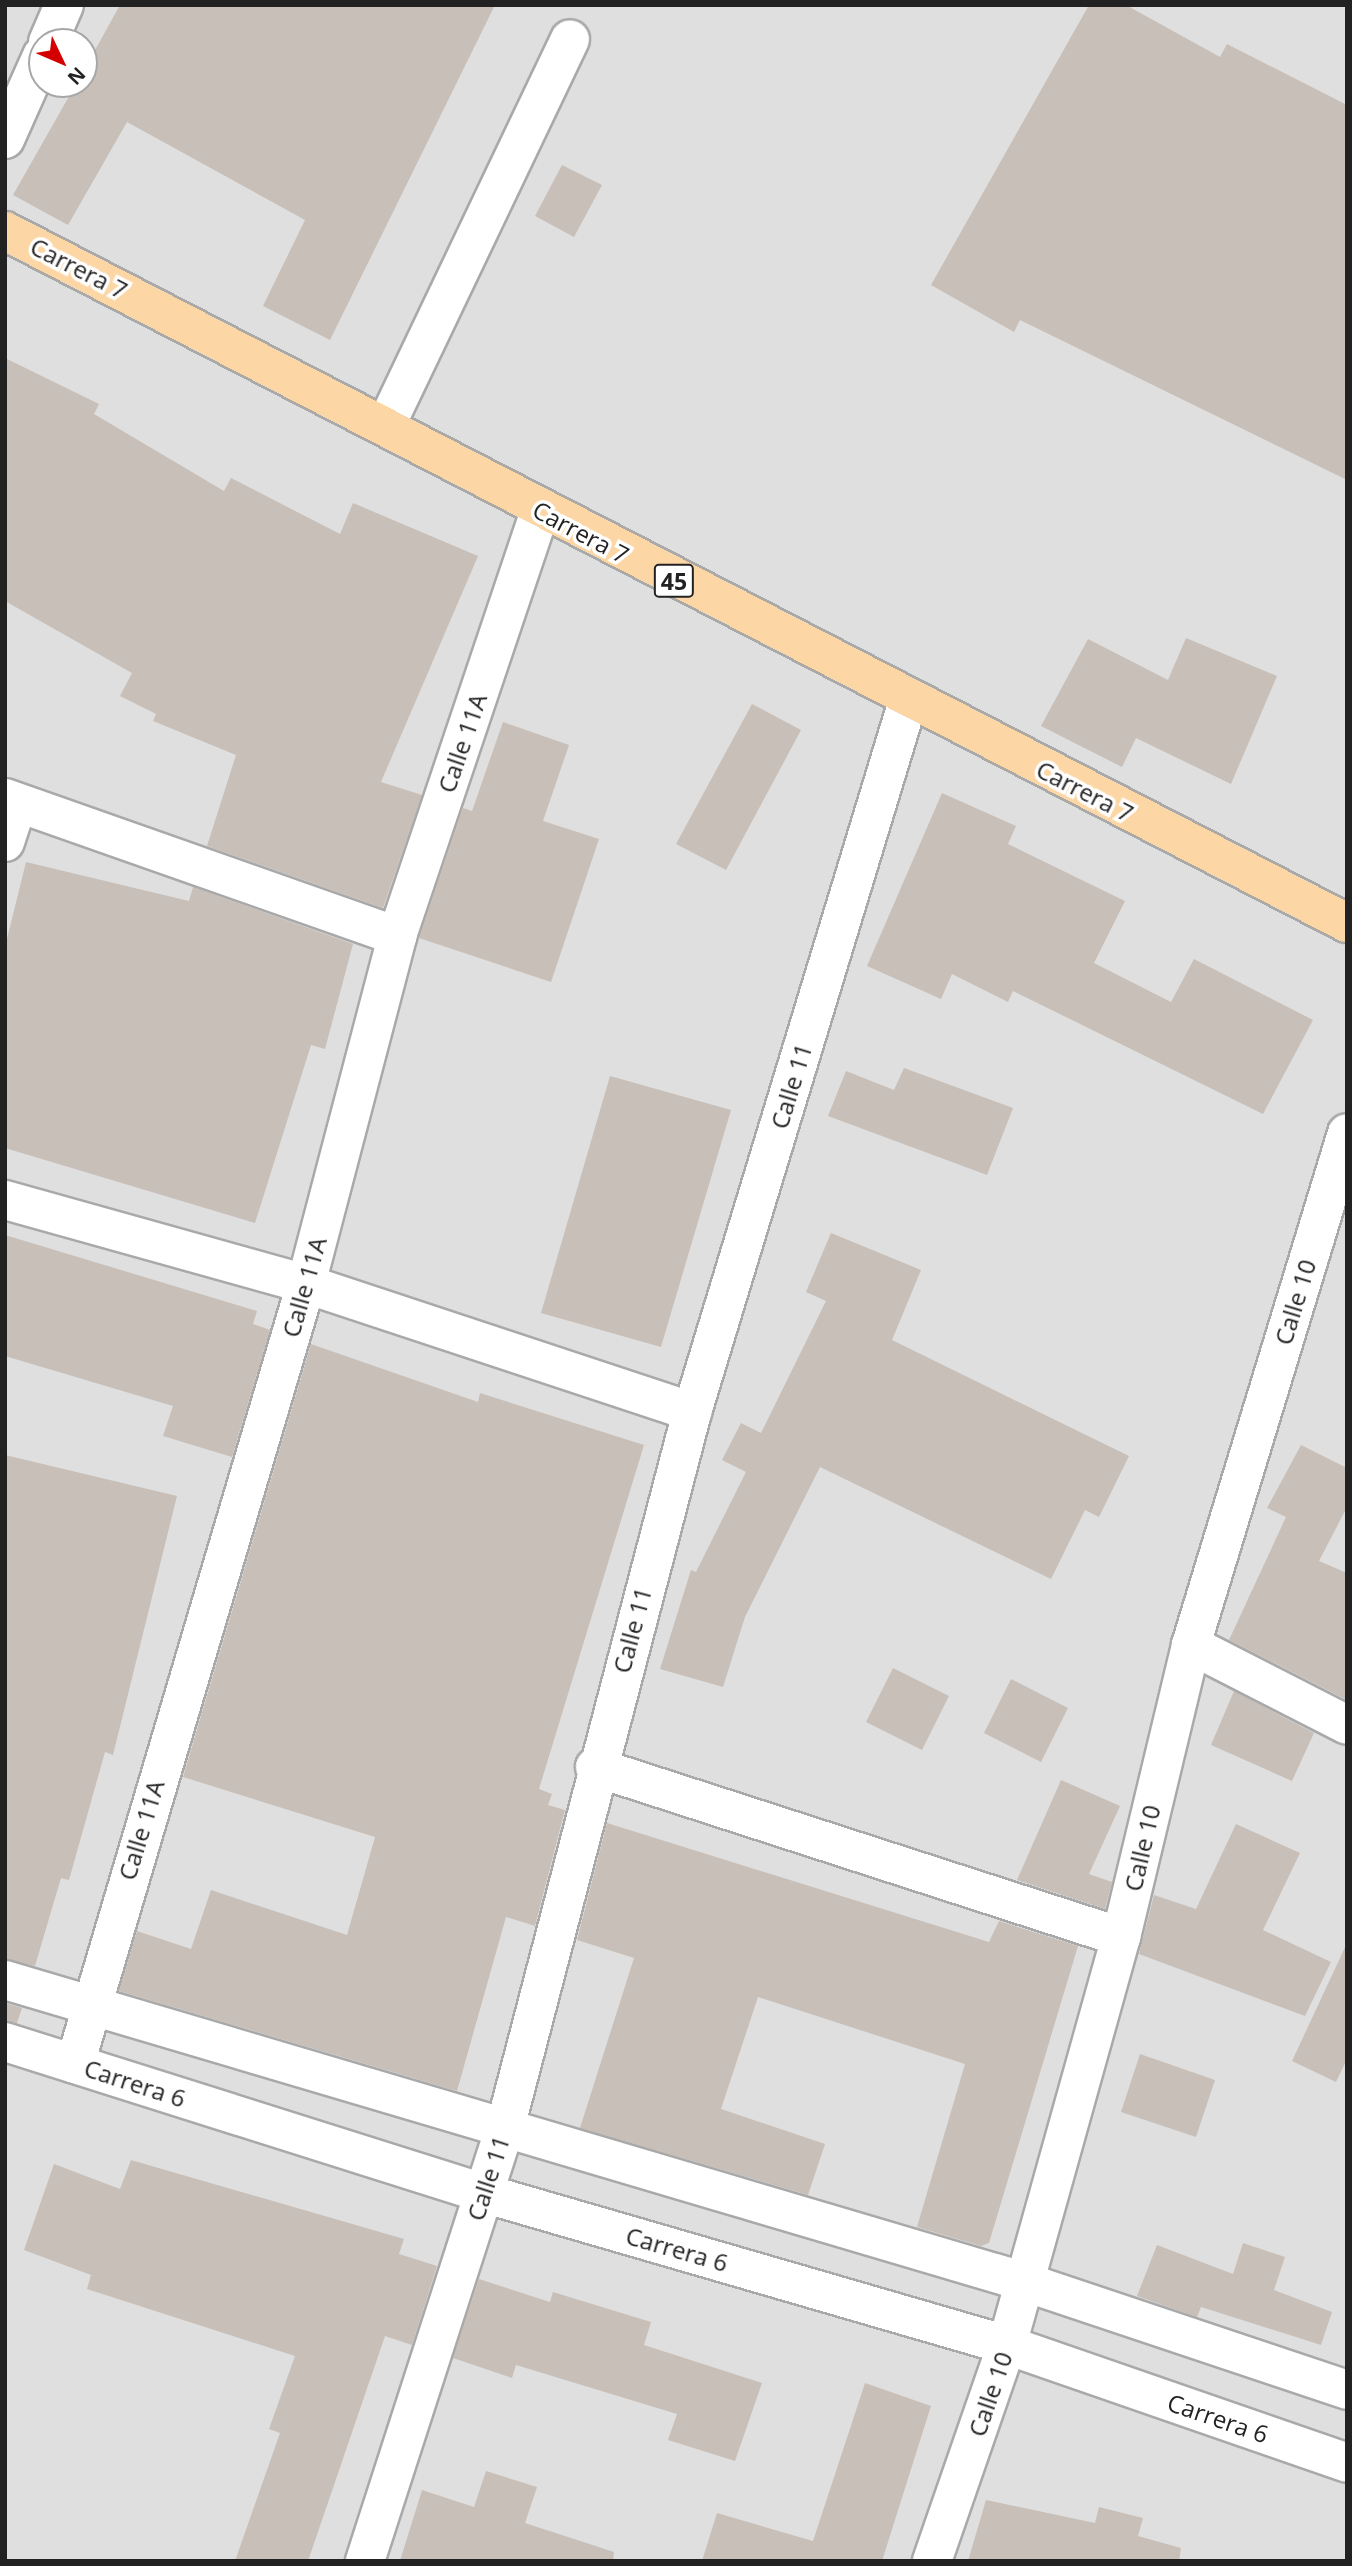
<!DOCTYPE html>
<style>
body{margin:0}
#map{position:relative;width:1352px;height:2566px;overflow:hidden;background:#f2efe9;font-family:"Open Sans",sans-serif}
div>[style]{position:absolute}
.residential>*{inset:0;background:#e0dfdf}
.building>*{inset:0;background:#c7bfb8}
.roads{filter:drop-shadow(2px 0 #a9a9a9) drop-shadow(-2px 0 #a9a9a9) drop-shadow(0 2px #a9a9a9) drop-shadow(0 -2px #a9a9a9)}
.minor>*{height:38px;margin:-19px;padding:0 19px;transform-origin:19px;border-radius:19px;background:#fff}
.major>*{height:38px;margin:-19px;padding:0 19px;transform-origin:19px;border-radius:19px;background:#fcd6a4}
span{translate:-50% -50%;white-space:nowrap;text-align:center;line-height:1.15;-webkit-text-stroke:7px #fff;paint-order:stroke}
.shield-label span{padding:2px 5px;background:#fff;border:2px solid;border-radius:5px;-webkit-text-stroke-width:0}
.shield-label{font-size:23px;color:#222;font-weight:700}
.street-label{font-size:24px;color:#222}
.frame{position:absolute;inset:0;border:7px solid #222;pointer-events:none}
.north{position:absolute;left:28px;top:28px;width:70px;height:70px;box-sizing:border-box;background:#fff;border:2px solid #a7a7a7;border-radius:50%;rotate:134deg;font-size:19px;font-weight:700;line-height:28px;text-align:center;color:#222}
.north::after{content:'';display:block;margin:auto;width:24px;height:32px;background:#d40000;clip-path:polygon(50% 0,100% 100%,50% 72%,0 100%)}
</style>
<div id="map">
<div class="residential">
<i style="clip-path:polygon(evenodd,5px 5px,1347px 5px,1347px 2561px,5px 2561px,5px 5px,42px 42px,84px 42px,84px 84px,42px 84px,42px 42px)"></i>
</div>
<div class="building">
<i style="clip-path:polygon(120px 5px,495px 5px,330px 340px,263px 306px,305px 220px,127px 122px,68px 225px,13px 195px,76px 84px,84px 84px,84px 70px)"></i>
<i style="clip-path:polygon(1089px 5px,1126px 5px,1220px 57px,1227px 44px,1347px 105px,1347px 480px,1020px 320px,1014px 332px,931px 285px)"></i>
<i style="clip-path:polygon(562px 165px,602px 185px,574px 237px,535px 216px)"></i>
<i style="clip-path:polygon(5px 358px,99px 404px,94px 414px,224px 491px,231px 478px,340px 534px,353px 503px,478px 556px,381px 782px,422px 795px,383px 908px,207px 846px,236px 755px,153px 721px,156px 714px,120px 696px,132px 673px,5px 601px)"></i>
<i style="clip-path:polygon(1186px 638px,1277px 676px,1231px 784px,1136px 738px,1122px 767px,1041px 726px,1088px 639px,1168px 680px)"></i>
<i style="clip-path:polygon(752px 704px,801px 730px,726px 870px,676px 844px)"></i>
<i style="clip-path:polygon(503px 722px,569px 745px,543px 821px,599px 839px,551px 982px,419px 938px,463px 808px,472px 811px)"></i>
<i style="clip-path:polygon(942px 793px,1016px 826px,1008px 844px,1125px 901px,1094px 963px,1171px 1002px,1194px 959px,1313px 1020px,1263px 1114px,1013px 991px,1008px 1002px,952px 974px,941px 999px,867px 966px)"></i>
<i style="clip-path:polygon(26px 862px,189px 901px,193px 887px,353px 944px,325px 1049px,311px 1045px,255px 1223px,5px 1148px,5px 947px)"></i>
<i style="clip-path:polygon(904px 1068px,1013px 1108px,987px 1175px,828px 1116px,846px 1071px,894px 1090px)"></i>
<i style="clip-path:polygon(610px 1076px,731px 1110px,661px 1347px,541px 1313px)"></i>
<i style="clip-path:polygon(831px 1233px,921px 1270px,892px 1340px,1129px 1456px,1099px 1517px,1085px 1510px,1051px 1579px,820px 1467px,745px 1617px,723px 1687px,660px 1669px,691px 1570px,696px 1572px,746px 1472px,722px 1460px,741px 1423px,761px 1433px,826px 1301px,806px 1292px)"></i>
<i style="clip-path:polygon(5px 1235px,257px 1311px,253px 1324px,270px 1330px,232px 1457px,163px 1436px,173px 1406px,5px 1356px)"></i>
<i style="clip-path:polygon(311px 1344px,478px 1402px,480px 1393px,644px 1445px,539px 1789px,552px 1794px,548px 1805px,565px 1810px,535px 1926px,506px 1917px,457px 2091px,119px 1991px,137px 1931px,191px 1949px,211px 1890px,347px 1935px,375px 1837px,183px 1777px)"></i>
<i style="clip-path:polygon(1301px 1445px,1347px 1468px,1347px 1507px,1319px 1561px,1347px 1573px,1347px 1700px,1229px 1640px,1286px 1517px,1267px 1508px)"></i>
<i style="clip-path:polygon(5px 1455px,177px 1496px,113px 1755px,105px 1752px,69px 1880px,61px 1878px,35px 1966px,5px 1959px)"></i>
<i style="clip-path:polygon(893px 1668px,949px 1696px,922px 1750px,866px 1722px)"></i>
<i style="clip-path:polygon(1011px 1679px,1068px 1708px,1041px 1762px,984px 1733px)"></i>
<i style="clip-path:polygon(1234px 1691px,1314px 1733px,1292px 1781px,1211px 1745px)"></i>
<i style="clip-path:polygon(1061px 1780px,1120px 1806px,1089px 1874px,1112px 1882px,1105px 1909px,1017px 1880px)"></i>
<i style="clip-path:polygon(607px 1823px,989px 1942px,999px 1921px,1078px 1946px,989px 2243px,981px 2246px,917px 2227px,965px 2064px,758px 1997px,721px 2109px,825px 2144px,808px 2195px,580px 2128px,634px 1958px,577px 1940px)"></i>
<i style="clip-path:polygon(1236px 1824px,1300px 1853px,1263px 1930px,1331px 1962px,1305px 2016px,1139px 1954px,1154px 1895px,1196px 1909px)"></i>
<i style="clip-path:polygon(1347px 1943px,1347px 2059px,1336px 2082px,1292px 2061px)"></i>
<i style="clip-path:polygon(5px 2003px,22px 2008px,17px 2023px,5px 2021px)"></i>
<i style="clip-path:polygon(1140px 2054px,1215px 2080px,1196px 2137px,1121px 2112px)"></i>
<i style="clip-path:polygon(131px 2160px,404px 2239px,399px 2254px,437px 2266px,412px 2345px,385px 2336px,308px 2561px,235px 2561px,280px 2433px,269px 2429px,295px 2356px,87px 2289px,91px 2275px,24px 2250px,54px 2164px,120px 2189px)"></i>
<i style="clip-path:polygon(1243px 2243px,1285px 2257px,1274px 2290px,1332px 2312px,1321px 2345px,1201px 2307px,1197px 2317px,1137px 2296px,1157px 2245px,1233px 2274px)"></i>
<i style="clip-path:polygon(479px 2279px,550px 2302px,553px 2292px,651px 2322px,644px 2345px,762px 2383px,735px 2461px,668px 2440px,677px 2414px,516px 2365px,512px 2378px,453px 2358px)"></i>
<i style="clip-path:polygon(865px 2383px,931px 2406px,882px 2561px,702px 2561px,717px 2513px,813px 2541px)"></i>
<i style="clip-path:polygon(486px 2471px,537px 2487px,525px 2523px,614px 2552px,613px 2561px,400px 2561px,422px 2490px,474px 2507px)"></i>
<i style="clip-path:polygon(986px 2500px,1095px 2523px,1099px 2507px,1143px 2518px,1138px 2536px,1181px 2548px,1179px 2561px,968px 2561px)"></i>
</div>
<div class="roads">
<div class="minor">
<i style="left:48px;top:42px;width:40px;rotate:-66.6deg"></i>
<i style="left:5px;top:139px;width:91px;rotate:-66deg"></i>
<i style="left:387px;top:423px;width:425px;rotate:-64.5deg"></i>
<i style="left:5px;top:798px;width:416px;rotate:19.4deg"></i>
<i style="left:5px;top:842px;width:39px;rotate:-72deg"></i>
<i style="left:5px;top:1200px;width:313px;rotate:15.6deg"></i>
<i style="left:306px;top:1284px;width:407px;rotate:18.3deg"></i>
<i style="left:1191px;top:1645px;width:175px;rotate:27.1deg"></i>
<i style="left:595px;top:1767px;width:553px;rotate:17.91deg"></i>
<i style="left:5px;top:1980px;width:1064px;rotate:16.49deg"></i>
<i style="left:1025px;top:2282px;width:340px;rotate:18.5deg"></i>
<i style="left:5px;top:2042px;width:501px;rotate:17.53deg"></i>
<i style="left:483px;top:2193px;width:546px;rotate:16.18deg"></i>
<i style="left:1007px;top:2345px;width:360px;rotate:19.1deg"></i>
<i style="left:75px;top:2064px;width:813px;rotate:-73.5deg"></i>
<i style="left:306px;top:1284px;width:360px;rotate:-75.3deg"></i>
<i style="left:397px;top:936px;width:447px;rotate:-71.4deg"></i>
<i style="left:365px;top:2561px;width:459px;rotate:-72.1deg"></i>
<i style="left:506px;top:2124px;width:736px;rotate:-75.36deg"></i>
<i style="left:692px;top:1412px;width:743px;rotate:-73.1deg"></i>
<i style="left:932px;top:2561px;width:229px;rotate:-70.9deg"></i>
<i style="left:1007px;top:2345px;width:424px;rotate:-74.4deg"></i>
<i style="left:1121px;top:1937px;width:300px;rotate:-76.5deg"></i>
<i style="left:1191px;top:1645px;width:535px;rotate:-73.05deg"></i>
</div>
<div class="major">
<i style="left:5px;top:231px;width:1510px;rotate:27.28deg"></i>
</div>
</div>
<div class="shield-label">
<span style="left:674px;top:581px">45</span>
</div>
<div class="street-label">
<span style="left:79px;top:268px;rotate:27deg">Carrera 7</span>
<span style="left:581px;top:532px;rotate:28deg">Carrera 7</span>
<span style="left:462px;top:743px;rotate:-71deg">Calle 11A</span>
<span style="left:1085px;top:791px;rotate:27deg">Carrera 7</span>
<span style="left:791px;top:1086px;rotate:-73deg">Calle 11</span>
<span style="left:304px;top:1287px;rotate:-74deg">Calle 11A</span>
<span style="left:1295px;top:1302px;rotate:-73deg">Calle 10</span>
<span style="left:632px;top:1630px;rotate:-75deg">Calle 11</span>
<span style="left:141px;top:1830px;rotate:-73deg">Calle 11A</span>
<span style="left:1142px;top:1848px;rotate:-77deg">Calle 10</span>
<span style="left:135px;top:2083px;rotate:18deg">Carrera 6</span>
<span style="left:488px;top:2178px;rotate:-72deg">Calle 11</span>
<span style="left:677px;top:2249px;rotate:16deg">Carrera 6</span>
<span style="left:990px;top:2394px;rotate:-71deg">Calle 10</span>
<span style="left:1218px;top:2418px;rotate:19deg">Carrera 6</span>
</div>
<div class="frame"></div>
<div class="north">N</div>
</div>
